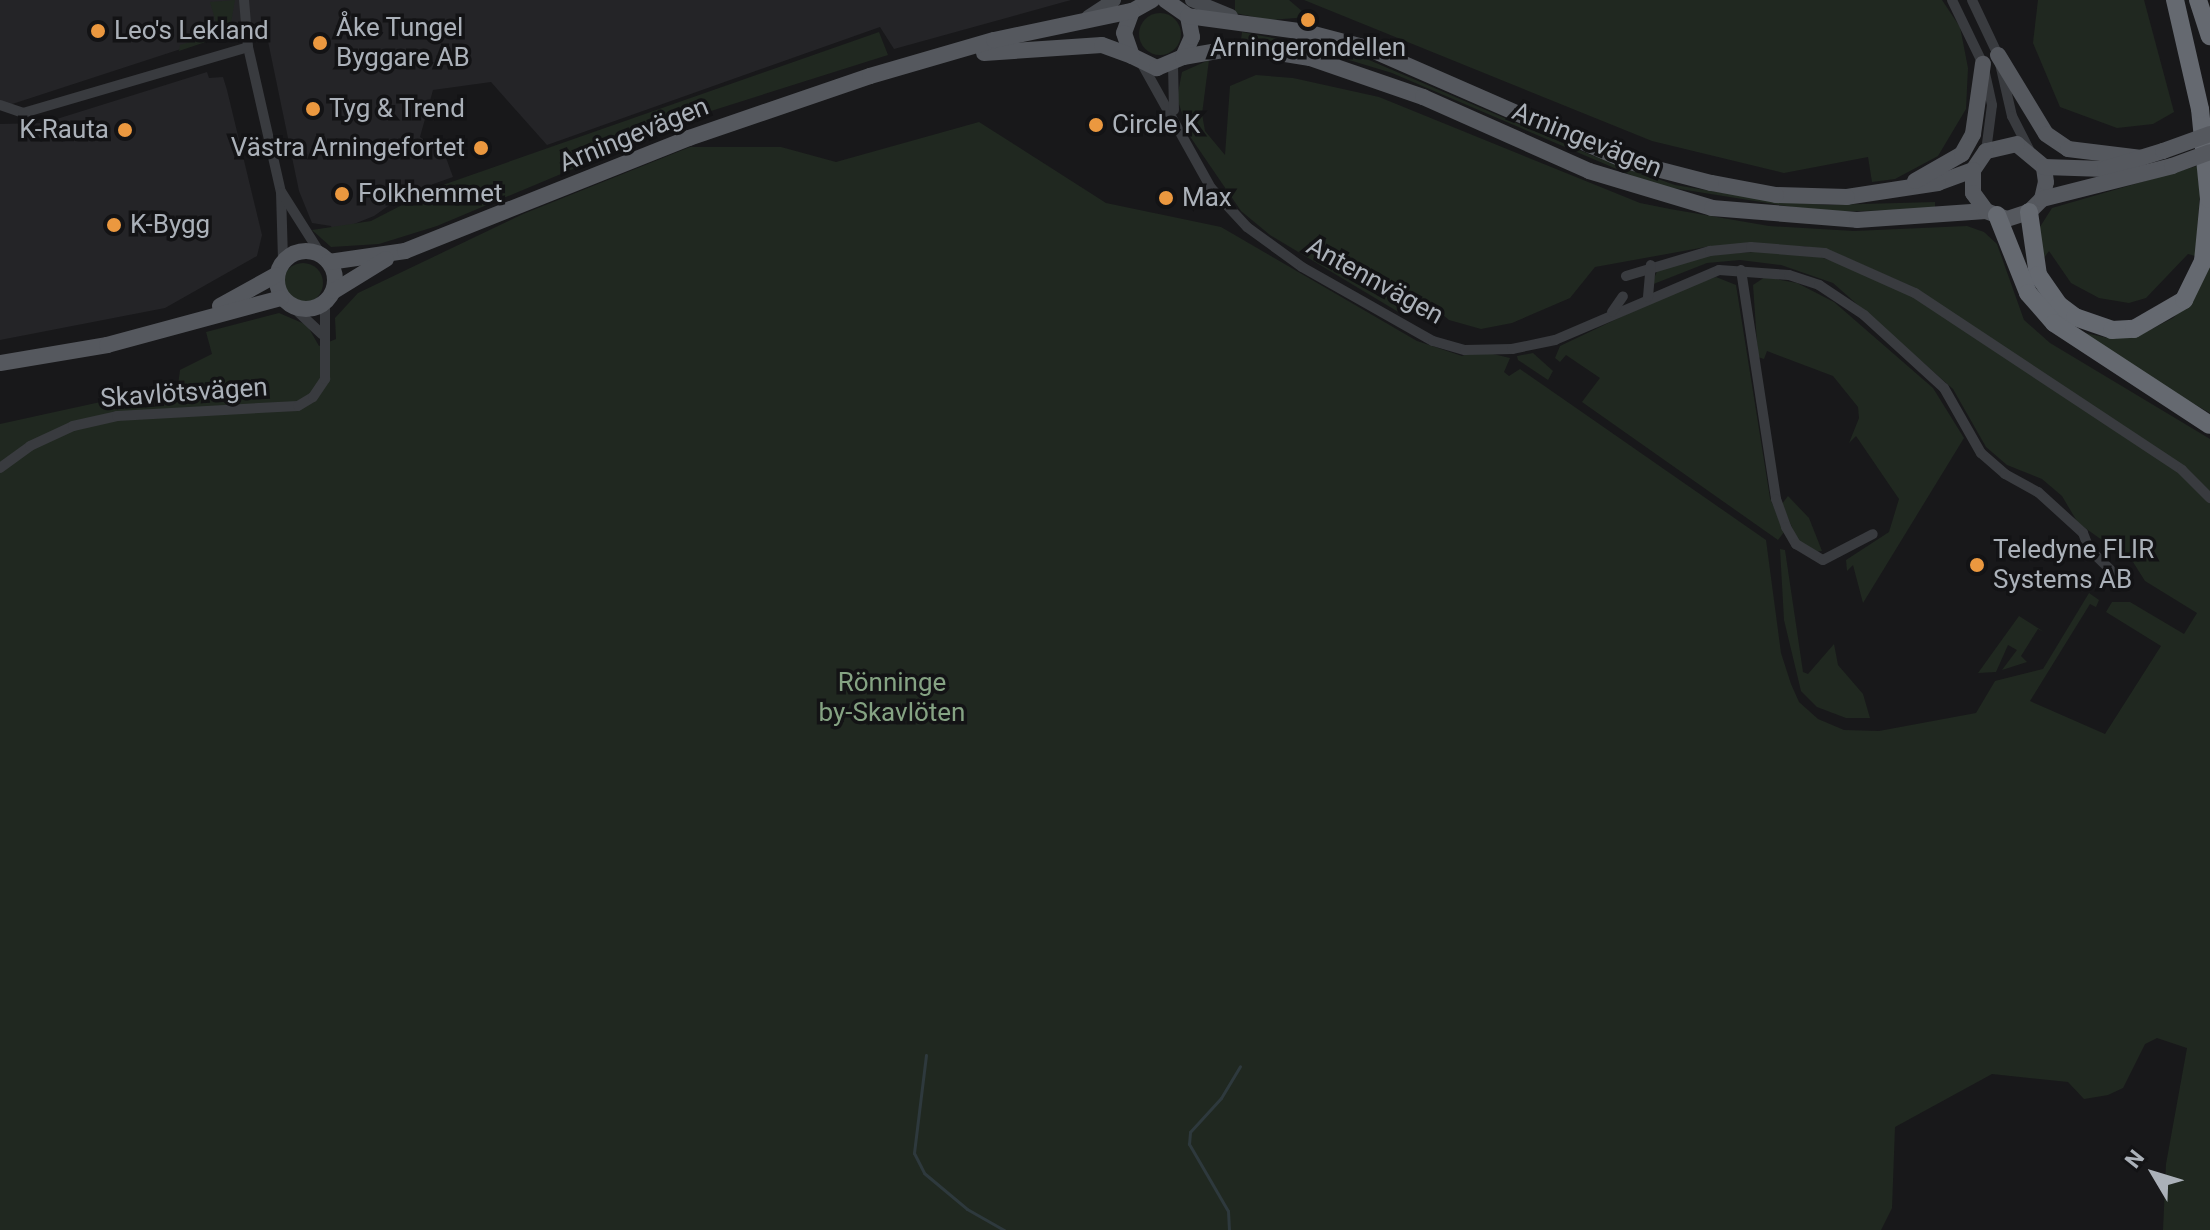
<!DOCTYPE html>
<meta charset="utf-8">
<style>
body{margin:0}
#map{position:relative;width:2210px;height:1230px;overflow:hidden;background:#18181a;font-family:Roboto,sans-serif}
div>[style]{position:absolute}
.built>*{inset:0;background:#242427}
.green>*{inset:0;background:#202820}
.round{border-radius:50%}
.stream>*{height:3px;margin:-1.5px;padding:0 1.5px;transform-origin:1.5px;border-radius:1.5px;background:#2e393d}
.street>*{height:10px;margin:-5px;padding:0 5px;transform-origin:5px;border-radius:5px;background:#393b3f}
.secondary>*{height:14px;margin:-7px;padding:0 7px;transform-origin:7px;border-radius:7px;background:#474a4f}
.primary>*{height:16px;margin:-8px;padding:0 8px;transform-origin:8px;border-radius:8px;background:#55585e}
.primary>.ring{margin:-8px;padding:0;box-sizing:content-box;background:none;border:16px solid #55585e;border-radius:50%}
.highway>*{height:18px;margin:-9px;padding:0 9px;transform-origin:9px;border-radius:9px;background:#656970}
.primary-bridge>*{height:16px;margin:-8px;padding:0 8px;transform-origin:8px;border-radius:8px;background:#55585e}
.dots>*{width:22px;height:22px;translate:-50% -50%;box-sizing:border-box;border:4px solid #131315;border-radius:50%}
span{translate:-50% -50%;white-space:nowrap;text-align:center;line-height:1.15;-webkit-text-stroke:7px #131315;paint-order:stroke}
.poi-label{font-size:26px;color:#abb1b9}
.left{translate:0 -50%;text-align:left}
.right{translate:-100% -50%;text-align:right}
.street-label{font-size:26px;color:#abb1b9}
.park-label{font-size:26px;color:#85a383}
.north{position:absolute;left:2114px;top:1134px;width:80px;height:80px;-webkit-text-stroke:6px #131315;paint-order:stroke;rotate:308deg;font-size:22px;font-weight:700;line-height:32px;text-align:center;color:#abb1b9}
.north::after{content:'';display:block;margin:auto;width:28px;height:36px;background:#abb1b9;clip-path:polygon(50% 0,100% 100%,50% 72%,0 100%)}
</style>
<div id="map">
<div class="built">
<i style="clip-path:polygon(0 0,1071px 0,894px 49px,880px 27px,547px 145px,491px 82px,433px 90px,420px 137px,445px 155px,453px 177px,405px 194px,374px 216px,334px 232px,331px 226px,312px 223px,299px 191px,264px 22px,0 108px)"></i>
<i style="clip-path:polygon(207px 72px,209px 78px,223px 77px,227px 90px,262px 235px,257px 256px,165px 308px,0 340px,0 124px,44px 123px)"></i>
</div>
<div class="green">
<i style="clip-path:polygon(235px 0,229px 34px,179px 51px,180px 45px,219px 33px,210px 2px)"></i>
<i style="clip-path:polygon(1235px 0,1289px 0,1309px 17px,1270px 20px,1235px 13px)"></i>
<i style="clip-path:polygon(1304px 0,1942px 0,1960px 27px,1968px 68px,1966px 109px,1938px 156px,1895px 179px,1872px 182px,1868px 157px,1784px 173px,1652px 141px)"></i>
<i style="clip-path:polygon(2038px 0,2144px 0,2174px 112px,2153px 124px,2117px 128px,2060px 107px,2033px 43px)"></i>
<i class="round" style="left:1139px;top:13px;width:42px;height:42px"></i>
<i style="clip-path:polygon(879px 32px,888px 55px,711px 111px,437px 226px,379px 244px,331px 247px,312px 230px,371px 221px,437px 187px)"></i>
<i style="clip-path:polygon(1242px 32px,1355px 54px,1591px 155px,1675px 185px,1773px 201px,1827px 205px,1935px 202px,1935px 209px,1824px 212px,1654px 185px,1392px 73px,1306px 47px,1241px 40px)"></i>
<i style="clip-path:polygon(1209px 60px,1202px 114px,1205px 131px,1225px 155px,1230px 86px,1256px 75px,1293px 78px,1379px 97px,1640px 203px,1670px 209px,1769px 226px,1854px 231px,1967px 226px,1984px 232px,1997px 244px,2024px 320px,2050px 343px,2210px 439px,2210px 1230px,2163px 1230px,2166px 1164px,2187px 1048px,2157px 1038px,2145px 1044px,2123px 1088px,2108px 1095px,2084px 1099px,2068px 1082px,1992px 1074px,1895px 1127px,1892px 1208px,1881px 1230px,0 1230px,0 424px,178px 385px,180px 370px,212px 354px,206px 332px,279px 313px,307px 325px,319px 346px,336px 339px,335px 318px,358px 293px,523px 214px,690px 147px,781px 147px,836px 162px,979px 122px,1106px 203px,1221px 227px,1417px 341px,1462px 356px,1476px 350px,1510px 358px,1504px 372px,1509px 376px,1520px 369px,1766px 540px,1781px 653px,1791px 684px,1799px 702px,1818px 719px,1844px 730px,1879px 731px,1976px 713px,1995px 681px,2043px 669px,2089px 593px,2099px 600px,2096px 607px,2090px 604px,2030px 701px,2105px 734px,2161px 646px,2106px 612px,2112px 602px,2130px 602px,2184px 634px,2197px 613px,2145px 581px,2133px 562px,2078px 523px,2062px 496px,2042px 479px,2007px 465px,1986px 447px,1953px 389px,1833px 283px,1781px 265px,1740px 260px,1707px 263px,1651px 285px,1659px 267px,1692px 256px,1770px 251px,1817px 256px,1913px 287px,1834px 252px,1804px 246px,1711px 246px,1595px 267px,1570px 298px,1512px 323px,1481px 329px,1449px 320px,1428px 302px,1400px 313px,1270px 235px,1241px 211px,1189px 135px,1177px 98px,1182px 72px)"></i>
<i style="clip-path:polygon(2197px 166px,2200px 194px,2195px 256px,2188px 254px,2146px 298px,2129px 303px,2099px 298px,2071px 283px,2049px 251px,2043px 259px,2038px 230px,2052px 208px)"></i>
<i class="round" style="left:283px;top:263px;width:40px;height:40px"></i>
<i style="clip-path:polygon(2210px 267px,2210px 413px,2105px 354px,2081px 332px,2108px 338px,2142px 334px,2173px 318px,2194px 298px)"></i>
<i style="clip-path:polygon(1716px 277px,1736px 285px,1770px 498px,1784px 532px,1778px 540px,1582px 402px,1600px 378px,1566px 355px,1560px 362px,1555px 358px,1560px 346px,1686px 286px)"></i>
<i style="clip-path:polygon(1765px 277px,1797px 283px,1834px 302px,1933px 388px,1964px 438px,1863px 603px,1853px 565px,1847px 571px,1846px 560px,1889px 532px,1899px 499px,1856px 436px,1849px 443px,1859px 418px,1858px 407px,1833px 376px,1767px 351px,1764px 359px,1758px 357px,1753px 285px)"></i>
<i style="clip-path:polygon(1533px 353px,1553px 371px,1548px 380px,1518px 360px,1517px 356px)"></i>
<i style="clip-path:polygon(1788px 496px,1809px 518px,1822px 551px,1814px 552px,1797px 539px,1782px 504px)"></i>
<i style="clip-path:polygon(1780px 549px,1785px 550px,1803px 672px,1808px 674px,1834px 644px,1838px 665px,1863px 694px,1870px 718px,1846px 718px,1817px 707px,1801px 691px,1784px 620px)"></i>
<i style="clip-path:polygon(2019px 616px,2044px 632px,2038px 629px,2021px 656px,2027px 662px,2002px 670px,2017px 650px,2008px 645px,1996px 672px,1978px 673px)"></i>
</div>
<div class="stream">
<i style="left:926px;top:1055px;width:99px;rotate:97deg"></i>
<i style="left:914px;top:1153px;width:22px;rotate:63deg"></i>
<i style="left:924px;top:1173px;width:56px;rotate:39.9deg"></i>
<i style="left:967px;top:1209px;width:43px;rotate:29.6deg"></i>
<i style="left:1229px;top:1230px;width:19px;rotate:-93deg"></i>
<i style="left:1228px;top:1211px;width:78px;rotate:-120.2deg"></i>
<i style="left:1189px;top:1144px;width:12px;rotate:-85deg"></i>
<i style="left:1190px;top:1132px;width:46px;rotate:-47.6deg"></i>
<i style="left:1221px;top:1098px;width:37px;rotate:-59deg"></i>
</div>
<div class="street">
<i style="left:244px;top:0;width:47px;rotate:85.1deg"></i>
<i style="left:248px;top:47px;width:149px;rotate:77.2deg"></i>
<i style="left:281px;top:192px;width:68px;rotate:88.3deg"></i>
<i style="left:1952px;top:0;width:71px;rotate:64.2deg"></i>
<i style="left:1983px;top:64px;width:42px;rotate:77.6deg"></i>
<i style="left:1992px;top:105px;width:46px;rotate:97.4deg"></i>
<i style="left:1972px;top:0;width:61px;rotate:64.7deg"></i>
<i style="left:1998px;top:55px;width:63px;rotate:77.1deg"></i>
<i style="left:2012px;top:116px;width:37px;rotate:63deg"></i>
<i style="left:1142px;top:64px;width:142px;rotate:60.9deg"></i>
<i style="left:1211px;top:188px;width:53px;rotate:47.3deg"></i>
<i style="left:1247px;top:227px;width:68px;rotate:36deg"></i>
<i style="left:1302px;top:267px;width:150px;rotate:29.5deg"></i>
<i style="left:1433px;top:341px;width:33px;rotate:16deg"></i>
<i style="left:1465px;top:350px;width:47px;rotate:-1.2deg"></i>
<i style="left:1512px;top:349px;width:44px;rotate:-11.8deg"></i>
<i style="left:1555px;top:340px;width:178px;rotate:-23.1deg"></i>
<i style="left:1719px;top:270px;width:70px;rotate:4.1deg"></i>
<i style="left:1789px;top:275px;width:32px;rotate:18deg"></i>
<i style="left:1819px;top:285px;width:54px;rotate:33.7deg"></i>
<i style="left:1864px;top:315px;width:108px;rotate:42.4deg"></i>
<i style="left:1944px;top:388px;width:75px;rotate:60.4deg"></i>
<i style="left:1981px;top:453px;width:32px;rotate:41deg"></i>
<i style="left:2005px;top:474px;width:38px;rotate:29deg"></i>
<i style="left:2038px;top:492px;width:61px;rotate:42.3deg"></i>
<i style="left:2083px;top:533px;width:17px;rotate:69deg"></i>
<i style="left:2089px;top:549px;width:45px;rotate:44.1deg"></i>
<i style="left:2121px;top:580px;width:5px;rotate:112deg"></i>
<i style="left:1173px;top:64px;width:46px;rotate:88.8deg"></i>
<i style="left:0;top:105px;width:24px;rotate:19deg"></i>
<i style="left:23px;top:113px;width:234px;rotate:-16.3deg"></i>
<i style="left:282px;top:193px;width:75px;rotate:57.6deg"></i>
<i style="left:1741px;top:270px;width:232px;rotate:81.3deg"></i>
<i style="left:1776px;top:499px;width:30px;rotate:70deg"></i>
<i style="left:1786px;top:527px;width:20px;rotate:60deg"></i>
<i style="left:1796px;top:544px;width:31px;rotate:31deg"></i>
<i style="left:1823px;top:560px;width:56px;rotate:-27.5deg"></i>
<i style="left:1626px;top:276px;width:88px;rotate:-16.6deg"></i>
<i style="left:1710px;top:251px;width:41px;rotate:-5.6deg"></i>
<i style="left:1751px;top:247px;width:74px;rotate:4.6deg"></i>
<i style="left:1825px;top:253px;width:98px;rotate:24deg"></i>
<i style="left:1915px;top:293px;width:320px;rotate:33.5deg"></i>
<i style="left:2182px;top:470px;width:40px;rotate:45deg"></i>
<i style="left:1648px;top:297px;width:32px;rotate:-85deg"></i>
<i style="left:295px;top:309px;width:37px;rotate:43deg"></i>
<i style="left:1612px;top:312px;width:19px;rotate:-55deg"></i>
<i style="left:0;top:468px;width:37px;rotate:-36deg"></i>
<i style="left:30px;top:446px;width:47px;rotate:-24.9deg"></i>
<i style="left:73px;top:426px;width:45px;rotate:-12.8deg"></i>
<i style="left:117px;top:416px;width:181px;rotate:-3.2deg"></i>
<i style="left:298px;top:406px;width:17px;rotate:-31deg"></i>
<i style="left:313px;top:397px;width:22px;rotate:-56deg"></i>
<i style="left:325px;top:379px;width:76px;rotate:-90deg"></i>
</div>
<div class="secondary">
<i style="left:1192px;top:0;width:42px;rotate:22.3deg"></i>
<i style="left:1088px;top:17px;width:31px;rotate:-33deg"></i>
</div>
<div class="primary">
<i style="left:1152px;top:0;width:23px;rotate:151deg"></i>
<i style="left:1132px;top:11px;width:23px;rotate:110deg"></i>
<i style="left:1124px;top:33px;width:24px;rotate:71deg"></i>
<i style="left:1132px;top:56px;width:28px;rotate:26deg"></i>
<i style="left:1157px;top:68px;width:28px;rotate:-23deg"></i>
<i style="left:1183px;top:57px;width:22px;rotate:-66deg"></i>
<i style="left:1192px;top:37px;width:21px;rotate:-101deg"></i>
<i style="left:1188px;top:16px;width:28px;rotate:-145deg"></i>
<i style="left:984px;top:53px;width:118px;rotate:-3.9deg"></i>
<i style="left:1102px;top:45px;width:32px;rotate:20deg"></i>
<i style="left:1998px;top:55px;width:92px;rotate:58.7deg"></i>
<i style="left:2046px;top:134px;width:27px;rotate:34deg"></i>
<i style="left:2068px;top:149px;width:74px;rotate:7deg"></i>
<i style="left:1183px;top:57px;width:59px;rotate:-9.8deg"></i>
<i style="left:1241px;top:47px;width:70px;rotate:9.1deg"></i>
<i style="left:1310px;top:58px;width:120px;rotate:19deg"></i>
<i style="left:1423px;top:97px;width:182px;rotate:24deg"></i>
<i style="left:1589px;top:171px;width:128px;rotate:16.7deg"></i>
<i style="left:1712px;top:208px;width:145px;rotate:4.7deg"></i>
<i style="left:1857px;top:220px;width:129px;rotate:-4deg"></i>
<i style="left:1986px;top:211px;width:22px;rotate:21deg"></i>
<i style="left:2007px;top:219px;width:23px;rotate:-18deg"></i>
<i style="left:2029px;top:212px;width:18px;rotate:-45deg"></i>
<i style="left:2042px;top:199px;width:17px;rotate:-77deg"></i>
<i style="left:2046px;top:182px;width:15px;rotate:-98deg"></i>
<i style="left:2044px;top:167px;width:35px;rotate:-140deg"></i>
<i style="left:2017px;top:144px;width:32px;rotate:167deg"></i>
<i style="left:1986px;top:151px;width:23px;rotate:124deg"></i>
<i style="left:1973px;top:170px;width:37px;rotate:160deg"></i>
<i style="left:1938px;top:183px;width:92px;rotate:171.3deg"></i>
<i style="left:1847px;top:197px;width:71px;rotate:-178.4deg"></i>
<i style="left:1776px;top:195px;width:66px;rotate:-169.5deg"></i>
<i style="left:1711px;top:183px;width:88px;rotate:-165.5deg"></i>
<i style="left:1626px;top:161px;width:283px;rotate:-156.4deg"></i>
<i style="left:1367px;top:48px;width:63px;rotate:-165.3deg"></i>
<i style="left:1306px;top:32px;width:119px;rotate:-172.3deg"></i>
<i style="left:2044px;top:167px;width:61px;rotate:1.9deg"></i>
<i style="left:2105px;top:169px;width:61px;rotate:-17.2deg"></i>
<i style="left:1973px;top:170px;width:23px;rotate:90deg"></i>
<i style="left:1973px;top:193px;width:22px;rotate:54deg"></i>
<i style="left:1915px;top:181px;width:54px;rotate:-29.9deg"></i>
<i style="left:1962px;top:154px;width:23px;rotate:-61deg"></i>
<i style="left:1973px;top:134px;width:71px;rotate:-81.9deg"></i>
<i style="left:2042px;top:199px;width:134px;rotate:-14.2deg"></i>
<i class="ring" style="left:277px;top:251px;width:42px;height:42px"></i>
<i style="left:329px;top:262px;width:77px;rotate:-8.2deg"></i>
<i style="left:405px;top:251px;width:306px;rotate:-21.7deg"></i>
<i style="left:689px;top:138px;width:191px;rotate:-18.9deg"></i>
<i style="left:870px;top:76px;width:129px;rotate:-16.2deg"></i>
<i style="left:994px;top:40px;width:141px;rotate:-11.9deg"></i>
<i style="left:334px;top:291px;width:61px;rotate:-31.6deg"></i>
<i style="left:220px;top:306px;width:64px;rotate:-29deg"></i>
<i style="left:0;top:363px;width:109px;rotate:-9.5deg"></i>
<i style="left:107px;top:345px;width:180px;rotate:-15.1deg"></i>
</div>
<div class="highway">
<i style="left:2198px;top:0;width:38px;rotate:72deg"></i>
<i style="left:2029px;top:212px;width:64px;rotate:81.9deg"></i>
<i style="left:2038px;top:275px;width:37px;rotate:55deg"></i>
<i style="left:2059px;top:305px;width:20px;rotate:37deg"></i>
<i style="left:2075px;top:317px;width:39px;rotate:19deg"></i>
<i style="left:2112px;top:330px;width:22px;rotate:-3deg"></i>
<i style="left:2134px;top:329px;width:58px;rotate:-30.1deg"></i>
<i style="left:2184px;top:300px;width:43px;rotate:-64deg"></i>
<i style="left:2203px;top:261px;width:62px;rotate:-84.5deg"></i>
<i style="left:2209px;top:199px;width:90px;rotate:-95.7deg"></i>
<i style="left:2200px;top:109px;width:112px;rotate:-102.9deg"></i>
<i style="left:1997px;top:215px;width:84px;rotate:68.3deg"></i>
<i style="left:2028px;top:293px;width:40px;rotate:49deg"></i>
<i style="left:2054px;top:323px;width:186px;rotate:33.2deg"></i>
</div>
<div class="primary-bridge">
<i style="left:2163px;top:151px;width:50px;rotate:-19.9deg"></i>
<i style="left:2172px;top:166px;width:40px;rotate:-20.2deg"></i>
</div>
<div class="dots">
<i style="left:1308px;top:20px;background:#eb983f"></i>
<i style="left:98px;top:31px;background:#eb983f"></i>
<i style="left:320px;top:43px;background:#eb983f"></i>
<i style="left:313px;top:109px;background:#eb983f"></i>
<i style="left:1096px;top:125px;background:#eb983f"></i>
<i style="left:125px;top:130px;background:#eb983f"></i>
<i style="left:481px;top:148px;background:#eb983f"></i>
<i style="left:342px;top:194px;background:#eb983f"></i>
<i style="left:1166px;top:198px;background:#eb983f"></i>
<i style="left:114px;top:225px;background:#eb983f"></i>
<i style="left:1977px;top:565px;background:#eb983f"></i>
</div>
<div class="poi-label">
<span class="left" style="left:336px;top:43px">Åke Tungel<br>Byggare AB</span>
<span class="left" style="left:114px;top:31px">Leo's Lekland</span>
<span style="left:1308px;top:48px">Arningerondellen</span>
<span class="left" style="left:329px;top:109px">Tyg &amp; Trend</span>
<span class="left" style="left:1112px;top:125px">Circle K</span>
<span class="right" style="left:109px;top:130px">K-Rauta</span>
<span class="right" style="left:465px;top:148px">Västra Arningefortet</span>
<span class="left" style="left:358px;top:194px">Folkhemmet</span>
<span class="left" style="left:1182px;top:198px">Max</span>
<span class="left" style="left:130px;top:225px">K-Bygg</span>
<span class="left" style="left:1993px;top:565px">Teledyne FLIR<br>Systems AB</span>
</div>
<div class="street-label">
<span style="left:634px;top:135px;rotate:-22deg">Arningevägen</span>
<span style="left:1587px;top:140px;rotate:22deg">Arningevägen</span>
<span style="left:1375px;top:281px;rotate:29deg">Antennvägen</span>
<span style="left:184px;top:393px;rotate:-4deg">Skavlötsvägen</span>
</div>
<div class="park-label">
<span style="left:892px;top:698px">Rönninge<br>by-Skavlöten</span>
</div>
<div class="north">N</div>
</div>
